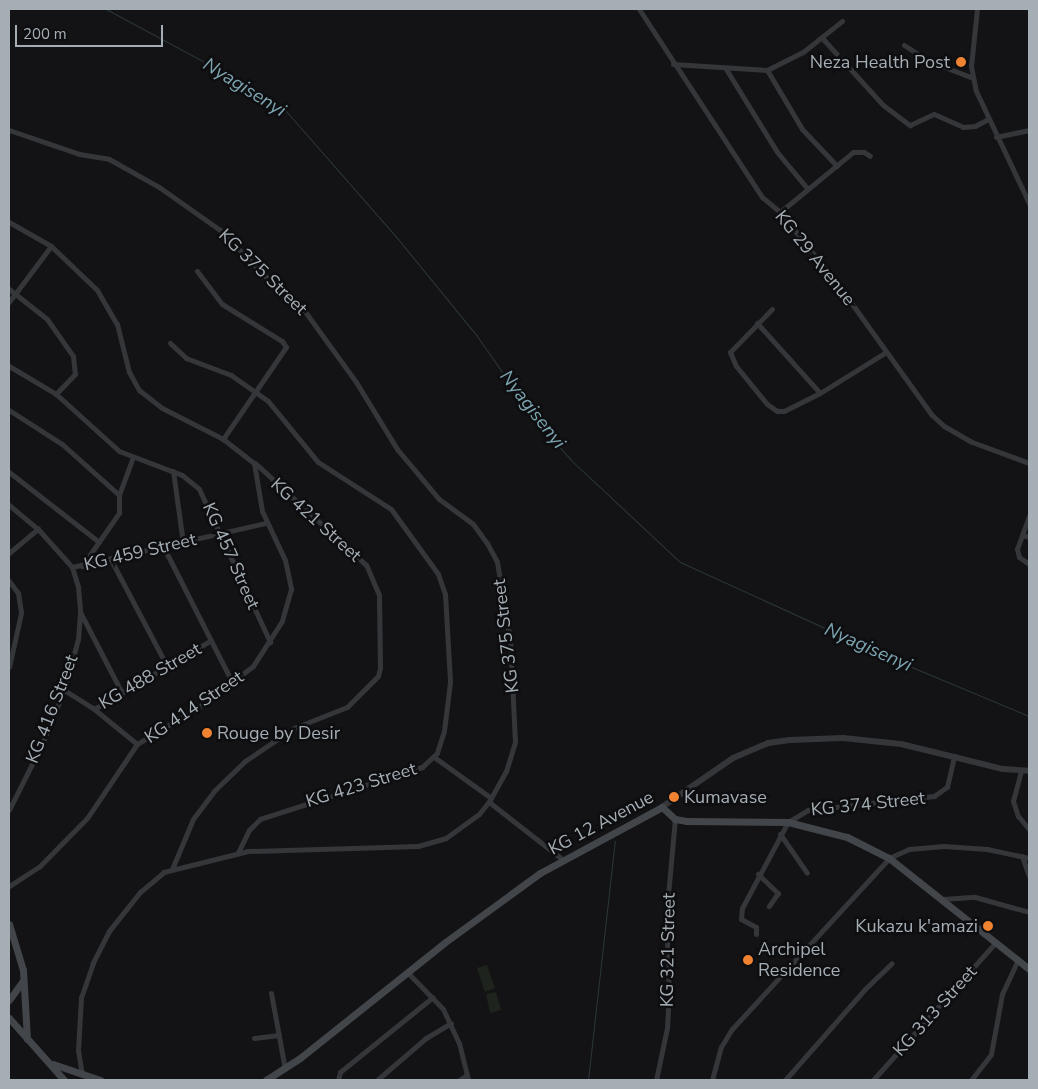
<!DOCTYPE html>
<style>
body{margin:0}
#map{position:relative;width:1038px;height:1089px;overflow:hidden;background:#131315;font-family:"Nunito Sans",sans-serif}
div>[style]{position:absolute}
.green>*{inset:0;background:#1e241d}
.stream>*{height:1px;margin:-0.5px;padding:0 0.5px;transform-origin:0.5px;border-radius:0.5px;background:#2c373a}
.minor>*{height:5px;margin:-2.5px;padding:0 2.5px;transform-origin:2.5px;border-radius:2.5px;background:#34363a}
.tertiary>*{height:6px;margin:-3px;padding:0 3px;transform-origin:3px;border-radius:3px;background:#34363a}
.secondary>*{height:7px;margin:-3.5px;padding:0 3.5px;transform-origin:3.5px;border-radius:3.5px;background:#42464a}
.dots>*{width:14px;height:14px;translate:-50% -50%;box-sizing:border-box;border:2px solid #0e0e10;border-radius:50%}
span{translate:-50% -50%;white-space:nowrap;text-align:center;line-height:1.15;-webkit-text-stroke:5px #0e0e10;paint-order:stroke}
.poi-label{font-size:18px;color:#a5aeb5}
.right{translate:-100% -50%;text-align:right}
.left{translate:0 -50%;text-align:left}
.street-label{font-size:18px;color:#a5aeb5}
.water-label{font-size:19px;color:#7ca4b0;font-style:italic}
.frame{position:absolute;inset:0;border:10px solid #a5aeb5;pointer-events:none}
.scale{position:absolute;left:15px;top:25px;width:148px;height:22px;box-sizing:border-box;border:2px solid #a5aeb5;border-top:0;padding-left:6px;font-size:15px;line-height:18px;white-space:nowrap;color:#a5aeb5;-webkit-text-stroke:4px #0e0e10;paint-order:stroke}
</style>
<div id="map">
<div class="green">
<i style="clip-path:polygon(487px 965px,495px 988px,485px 992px,477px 968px)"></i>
<i style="clip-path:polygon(496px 992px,501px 1010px,490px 1013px,486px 994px)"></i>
</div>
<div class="stream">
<i style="left:106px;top:9px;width:148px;rotate:28.3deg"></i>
<i style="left:236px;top:79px;width:59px;rotate:32.6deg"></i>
<i style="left:286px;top:111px;width:170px;rotate:48.8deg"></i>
<i style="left:398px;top:239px;width:125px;rotate:50.8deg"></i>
<i style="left:477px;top:336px;width:105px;rotate:55.1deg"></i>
<i style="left:537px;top:422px;width:52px;rotate:48.1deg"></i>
<i style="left:572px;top:461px;width:148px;rotate:43.1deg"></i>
<i style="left:680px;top:562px;width:244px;rotate:24.5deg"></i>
<i style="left:902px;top:663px;width:138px;rotate:22.7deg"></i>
<i style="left:588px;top:1080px;width:241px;rotate:-83.6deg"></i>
</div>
<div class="minor">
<i style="left:639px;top:9px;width:225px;rotate:56.8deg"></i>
<i style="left:762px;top:197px;width:23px;rotate:40deg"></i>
<i style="left:780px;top:212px;width:100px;rotate:51.5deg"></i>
<i style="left:842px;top:290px;width:153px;rotate:54.3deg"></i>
<i style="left:931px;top:414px;width:18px;rotate:43deg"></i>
<i style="left:944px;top:426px;width:32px;rotate:30deg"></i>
<i style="left:972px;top:442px;width:61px;rotate:20.2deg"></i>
<i style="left:977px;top:9px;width:57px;rotate:96deg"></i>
<i style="left:971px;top:66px;width:25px;rotate:79deg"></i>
<i style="left:976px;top:91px;width:124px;rotate:64.7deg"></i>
<i style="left:823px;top:39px;width:89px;rotate:47.7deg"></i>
<i style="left:883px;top:105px;width:34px;rotate:37deg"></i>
<i style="left:910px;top:125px;width:26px;rotate:-25deg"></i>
<i style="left:934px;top:114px;width:32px;rotate:24deg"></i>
<i style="left:963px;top:127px;width:12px;rotate:-5deg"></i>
<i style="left:975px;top:126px;width:15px;rotate:-28deg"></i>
<i style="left:904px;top:45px;width:30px;rotate:33deg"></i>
<i style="left:929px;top:61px;width:47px;rotate:21.1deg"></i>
<i style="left:673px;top:64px;width:94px;rotate:3.7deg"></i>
<i style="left:767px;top:70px;width:40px;rotate:-26.6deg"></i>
<i style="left:803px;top:52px;width:50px;rotate:-38.5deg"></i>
<i style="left:726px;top:69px;width:97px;rotate:58.4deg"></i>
<i style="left:777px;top:152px;width:47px;rotate:50.2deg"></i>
<i style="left:767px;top:70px;width:69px;rotate:59.3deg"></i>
<i style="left:802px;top:129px;width:51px;rotate:46.6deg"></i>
<i style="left:9px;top:130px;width:74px;rotate:18.9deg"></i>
<i style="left:79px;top:154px;width:30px;rotate:9deg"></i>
<i style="left:109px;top:159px;width:57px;rotate:29.2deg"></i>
<i style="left:159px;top:187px;width:75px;rotate:35.2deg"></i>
<i style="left:220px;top:230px;width:66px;rotate:45.6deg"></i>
<i style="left:266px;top:277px;width:45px;rotate:39.6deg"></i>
<i style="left:301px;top:306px;width:94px;rotate:54.1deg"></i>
<i style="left:356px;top:382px;width:79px;rotate:58.5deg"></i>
<i style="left:397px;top:449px;width:65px;rotate:50deg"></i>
<i style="left:439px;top:499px;width:42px;rotate:36.3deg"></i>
<i style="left:473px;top:524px;width:24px;rotate:54deg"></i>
<i style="left:487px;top:543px;width:21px;rotate:62deg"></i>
<i style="left:497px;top:562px;width:79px;rotate:80.5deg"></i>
<i style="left:510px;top:640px;width:102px;rotate:87.2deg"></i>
<i style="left:515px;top:742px;width:30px;rotate:107deg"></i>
<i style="left:506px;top:771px;width:33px;rotate:119deg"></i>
<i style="left:490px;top:800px;width:18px;rotate:128deg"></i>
<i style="left:479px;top:814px;width:41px;rotate:144deg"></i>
<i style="left:446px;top:838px;width:29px;rotate:164deg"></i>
<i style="left:418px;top:846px;width:170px;rotate:178.3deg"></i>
<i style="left:248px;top:851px;width:87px;rotate:166deg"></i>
<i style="left:164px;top:872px;width:31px;rotate:140deg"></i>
<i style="left:140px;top:892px;width:50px;rotate:128.5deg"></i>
<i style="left:109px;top:931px;width:36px;rotate:117deg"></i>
<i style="left:93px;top:963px;width:36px;rotate:109deg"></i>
<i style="left:81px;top:997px;width:53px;rotate:93.2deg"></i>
<i style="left:78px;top:1050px;width:25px;rotate:81deg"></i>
<i style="left:996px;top:137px;width:34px;rotate:-12deg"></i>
<i style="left:780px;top:212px;width:94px;rotate:-39.4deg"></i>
<i style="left:853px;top:152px;width:11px"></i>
<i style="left:864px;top:152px;width:7px;rotate:34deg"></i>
<i style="left:9px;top:222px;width:48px;rotate:29.7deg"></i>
<i style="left:51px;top:246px;width:64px;rotate:43.7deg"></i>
<i style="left:97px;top:290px;width:39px;rotate:60deg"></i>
<i style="left:117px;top:324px;width:49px;rotate:76deg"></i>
<i style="left:129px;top:372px;width:21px;rotate:61deg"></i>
<i style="left:139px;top:390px;width:29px;rotate:38deg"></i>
<i style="left:162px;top:408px;width:68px;rotate:26.9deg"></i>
<i style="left:223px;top:439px;width:39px;rotate:38deg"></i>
<i style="left:254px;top:463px;width:49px;rotate:80.5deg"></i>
<i style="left:262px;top:511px;width:54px;rotate:64.9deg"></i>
<i style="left:285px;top:560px;width:30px;rotate:78deg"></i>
<i style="left:291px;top:589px;width:33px;rotate:106deg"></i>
<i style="left:282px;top:621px;width:54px;rotate:122.8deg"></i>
<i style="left:253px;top:666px;width:64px;rotate:142.6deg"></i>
<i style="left:202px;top:705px;width:76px;rotate:149deg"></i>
<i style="left:137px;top:744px;width:89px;rotate:124deg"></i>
<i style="left:87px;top:818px;width:67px;rotate:134.4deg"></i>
<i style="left:40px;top:866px;width:37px;rotate:147deg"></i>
<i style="left:197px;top:271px;width:41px;rotate:52.9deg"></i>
<i style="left:222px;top:304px;width:70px;rotate:31.7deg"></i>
<i style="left:282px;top:341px;width:7px;rotate:56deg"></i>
<i style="left:286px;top:347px;width:112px;rotate:124.4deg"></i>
<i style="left:9px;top:289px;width:48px;rotate:38.3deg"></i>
<i style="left:47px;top:319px;width:45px;rotate:54.9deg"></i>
<i style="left:73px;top:356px;width:18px;rotate:84deg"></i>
<i style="left:75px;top:374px;width:28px;rotate:134deg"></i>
<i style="left:9px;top:302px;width:70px;rotate:-53.1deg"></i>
<i style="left:772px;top:309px;width:60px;rotate:134.3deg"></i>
<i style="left:730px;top:352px;width:15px;rotate:67deg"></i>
<i style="left:736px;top:366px;width:49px;rotate:50.8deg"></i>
<i style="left:767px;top:404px;width:12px;rotate:35deg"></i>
<i style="left:777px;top:411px;width:7px"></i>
<i style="left:784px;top:411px;width:40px;rotate:-26.6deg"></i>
<i style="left:820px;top:393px;width:78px;rotate:-31.8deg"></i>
<i style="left:757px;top:323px;width:94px;rotate:48deg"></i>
<i style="left:170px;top:343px;width:22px;rotate:43deg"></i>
<i style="left:186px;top:358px;width:48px;rotate:20.7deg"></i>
<i style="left:231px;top:375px;width:45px;rotate:35.1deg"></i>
<i style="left:268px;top:401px;width:79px;rotate:50.7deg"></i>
<i style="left:318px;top:462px;width:87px;rotate:32.8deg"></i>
<i style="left:391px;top:509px;width:80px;rotate:54.1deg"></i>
<i style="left:438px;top:574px;width:21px;rotate:71deg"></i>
<i style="left:445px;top:594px;width:88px;rotate:86.7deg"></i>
<i style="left:450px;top:682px;width:49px;rotate:97deg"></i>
<i style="left:444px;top:731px;width:23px;rotate:108deg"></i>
<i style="left:437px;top:753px;width:21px;rotate:137deg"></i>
<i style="left:422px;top:767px;width:170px;rotate:162.2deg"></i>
<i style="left:260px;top:819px;width:16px;rotate:135deg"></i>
<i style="left:249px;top:830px;width:25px;rotate:116deg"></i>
<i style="left:9px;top:366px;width:55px;rotate:30.8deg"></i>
<i style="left:56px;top:394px;width:85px;rotate:42.1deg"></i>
<i style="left:119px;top:451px;width:67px;rotate:20.9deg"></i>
<i style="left:182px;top:475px;width:22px;rotate:39deg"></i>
<i style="left:199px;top:489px;width:169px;rotate:65.1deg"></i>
<i style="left:9px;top:410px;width:63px;rotate:32.7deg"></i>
<i style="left:62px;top:444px;width:76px;rotate:41.8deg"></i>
<i style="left:173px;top:471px;width:73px;rotate:82.1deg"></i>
<i style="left:9px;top:472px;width:114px;rotate:37.9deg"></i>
<i style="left:9px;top:505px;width:38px;rotate:40deg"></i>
<i style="left:38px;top:529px;width:51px;rotate:48.2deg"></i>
<i style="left:72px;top:567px;width:21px;rotate:73deg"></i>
<i style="left:78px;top:587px;width:25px;rotate:85deg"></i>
<i style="left:80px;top:612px;width:27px;rotate:94deg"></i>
<i style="left:78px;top:639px;width:53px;rotate:105.4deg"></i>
<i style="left:64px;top:690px;width:56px;rotate:112deg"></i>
<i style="left:43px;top:742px;width:76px;rotate:116.6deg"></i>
<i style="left:1029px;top:516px;width:35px;rotate:110deg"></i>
<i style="left:1017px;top:549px;width:8px;rotate:76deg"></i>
<i style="left:1019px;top:557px;width:12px;rotate:35deg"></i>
<i style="left:1022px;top:535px;width:7px;rotate:16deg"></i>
<i style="left:164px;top:548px;width:153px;rotate:63.1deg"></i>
<i style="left:9px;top:553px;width:38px;rotate:-40deg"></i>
<i style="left:111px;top:560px;width:120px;rotate:62.2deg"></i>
<i style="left:82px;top:566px;width:65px;rotate:-55.1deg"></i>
<i style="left:119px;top:513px;width:18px;rotate:-90deg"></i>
<i style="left:119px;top:495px;width:40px;rotate:-69.8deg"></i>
<i style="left:72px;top:567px;width:199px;rotate:-12.8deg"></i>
<i style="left:9px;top:581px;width:15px;rotate:53deg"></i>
<i style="left:18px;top:593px;width:20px;rotate:81deg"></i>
<i style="left:21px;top:613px;width:55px;rotate:102.5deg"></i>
<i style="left:80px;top:612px;width:91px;rotate:62.6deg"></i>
<i style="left:64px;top:690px;width:36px;rotate:32deg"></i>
<i style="left:94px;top:709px;width:134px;rotate:-30.4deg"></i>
<i style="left:94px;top:709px;width:55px;rotate:39.1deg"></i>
<i style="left:434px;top:757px;width:70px;rotate:35.7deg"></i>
<i style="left:1021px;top:771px;width:31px;rotate:105deg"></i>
<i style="left:1013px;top:801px;width:16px;rotate:72deg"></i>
<i style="left:1018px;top:816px;width:17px;rotate:50deg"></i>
<i style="left:489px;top:802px;width:93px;rotate:38deg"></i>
<i style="left:780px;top:834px;width:47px;rotate:55.3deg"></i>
<i style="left:1022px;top:856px;width:21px;rotate:71deg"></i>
<i style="left:172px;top:869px;width:54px;rotate:-67.2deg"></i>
<i style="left:193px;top:819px;width:36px;rotate:-53deg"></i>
<i style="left:215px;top:790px;width:42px;rotate:-44deg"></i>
<i style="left:245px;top:761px;width:59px;rotate:-34deg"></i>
<i style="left:294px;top:728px;width:57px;rotate:-21.6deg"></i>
<i style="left:347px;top:707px;width:44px;rotate:-45deg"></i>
<i style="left:378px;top:676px;width:8px;rotate:-76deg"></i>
<i style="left:380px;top:668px;width:73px;rotate:-90.8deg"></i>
<i style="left:379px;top:595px;width:33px;rotate:-113deg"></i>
<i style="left:366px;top:565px;width:151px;rotate:-137.4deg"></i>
<i style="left:758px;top:874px;width:28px;rotate:44deg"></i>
<i style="left:778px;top:893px;width:16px;rotate:125deg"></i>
<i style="left:943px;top:899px;width:32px;rotate:-4deg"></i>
<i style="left:975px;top:897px;width:56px;rotate:15.5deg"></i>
<i style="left:756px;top:934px;width:7px;rotate:-90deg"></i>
<i style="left:756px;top:927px;width:17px;rotate:-152deg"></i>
<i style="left:741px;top:919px;width:11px;rotate:-85deg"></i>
<i style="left:742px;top:908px;width:98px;rotate:-61.9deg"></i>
<i style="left:788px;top:822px;width:23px;rotate:-31deg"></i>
<i style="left:808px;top:810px;width:127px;rotate:-6.3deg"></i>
<i style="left:934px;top:796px;width:16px;rotate:-35deg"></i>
<i style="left:947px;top:787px;width:32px;rotate:-77deg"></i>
<i style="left:408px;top:973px;width:50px;rotate:45.8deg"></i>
<i style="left:443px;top:1009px;width:38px;rotate:65deg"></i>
<i style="left:459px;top:1043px;width:38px;rotate:76deg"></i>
<i style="left:271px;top:993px;width:77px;rotate:79.6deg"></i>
<i style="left:254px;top:1038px;width:25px;rotate:-7deg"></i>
<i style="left:338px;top:1080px;width:8px;rotate:-76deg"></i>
<i style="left:340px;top:1072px;width:119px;rotate:-38.9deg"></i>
<i style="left:377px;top:1080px;width:65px;rotate:-40.6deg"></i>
<i style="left:426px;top:1038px;width:29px;rotate:-31deg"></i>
<i style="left:459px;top:1080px;width:9px;rotate:-32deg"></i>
<i style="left:656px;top:1080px;width:53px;rotate:-78.1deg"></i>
<i style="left:667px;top:1028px;width:37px;rotate:-87deg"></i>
<i style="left:669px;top:991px;width:74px;rotate:-92.3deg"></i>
<i style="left:666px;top:917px;width:98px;rotate:-84.8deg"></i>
<i style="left:712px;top:1080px;width:34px;rotate:-75deg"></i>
<i style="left:721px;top:1047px;width:21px;rotate:-59deg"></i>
<i style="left:732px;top:1029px;width:232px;rotate:-47.4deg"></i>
<i style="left:889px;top:858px;width:22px;rotate:-24deg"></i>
<i style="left:909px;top:849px;width:35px;rotate:-5deg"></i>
<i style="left:944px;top:846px;width:43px;rotate:4deg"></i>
<i style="left:987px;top:849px;width:43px;rotate:12.1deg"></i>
<i style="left:785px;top:1080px;width:121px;rotate:-48.7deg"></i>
<i style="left:865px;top:989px;width:37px;rotate:-44deg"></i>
<i style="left:873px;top:1080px;width:185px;rotate:-48.3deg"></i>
<i style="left:971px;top:1080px;width:33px;rotate:-52deg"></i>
<i style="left:991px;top:1054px;width:61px;rotate:-79.6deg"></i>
<i style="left:1002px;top:994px;width:38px;rotate:-65deg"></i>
</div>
<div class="tertiary">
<i style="left:662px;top:807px;width:86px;rotate:-34.6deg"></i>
<i style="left:733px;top:758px;width:38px;rotate:-23deg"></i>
<i style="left:768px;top:743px;width:22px;rotate:-8deg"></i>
<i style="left:790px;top:740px;width:53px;rotate:-2.2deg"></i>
<i style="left:843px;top:738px;width:58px;rotate:5.9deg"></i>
<i style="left:901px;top:744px;width:105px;rotate:13.8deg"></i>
<i style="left:1003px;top:769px;width:26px;rotate:4deg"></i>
</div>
<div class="secondary">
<i style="left:9px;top:924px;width:48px;rotate:73.1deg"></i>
<i style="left:23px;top:970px;width:69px;rotate:86.7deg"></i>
<i style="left:9px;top:1000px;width:24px;rotate:-54deg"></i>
<i style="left:9px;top:1018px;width:83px;rotate:48.4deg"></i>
<i style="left:53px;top:1064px;width:50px;rotate:18.8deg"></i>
<i style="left:266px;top:1080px;width:40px;rotate:-32.9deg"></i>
<i style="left:300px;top:1058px;width:184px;rotate:-38.6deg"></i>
<i style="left:444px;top:943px;width:119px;rotate:-36.1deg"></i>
<i style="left:540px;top:873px;width:139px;rotate:-28.4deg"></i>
<i style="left:662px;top:807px;width:18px;rotate:43deg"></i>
<i style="left:675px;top:819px;width:11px;rotate:10deg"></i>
<i style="left:686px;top:821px;width:102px;rotate:0.6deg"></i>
<i style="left:788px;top:822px;width:61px;rotate:14.3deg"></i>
<i style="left:847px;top:837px;width:47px;rotate:26.6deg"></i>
<i style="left:889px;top:858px;width:179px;rotate:38.4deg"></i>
</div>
<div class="dots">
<i style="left:961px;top:62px;background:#ef8331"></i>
<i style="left:207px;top:733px;background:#ef8331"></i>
<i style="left:674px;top:797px;background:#ef8331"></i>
<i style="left:988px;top:926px;background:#ef8331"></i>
<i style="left:748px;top:960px;background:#ef8331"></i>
</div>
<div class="poi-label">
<span class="right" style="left:950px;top:62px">Neza Health Post</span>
<span class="left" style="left:217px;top:733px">Rouge by Desir</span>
<span class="left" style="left:684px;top:797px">Kumavase</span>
<span class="right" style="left:978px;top:926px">Kukazu k'amazi</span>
<span class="left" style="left:758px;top:960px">Archipel<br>Residence</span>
</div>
<div class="street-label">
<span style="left:815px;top:258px;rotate:51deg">KG 29 Avenue</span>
<span style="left:263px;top:272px;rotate:44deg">KG 375 Street</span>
<span style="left:316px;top:520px;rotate:42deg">KG 421 Street</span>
<span style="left:140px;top:552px;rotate:-13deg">KG 459 Street</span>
<span style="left:231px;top:556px;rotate:66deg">KG 457 Street</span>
<span style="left:506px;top:636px;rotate:-97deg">KG 375 Street</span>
<span style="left:150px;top:676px;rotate:-30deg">KG 488 Street</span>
<span style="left:194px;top:707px;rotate:-34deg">KG 414 Street</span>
<span style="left:52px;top:709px;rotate:-69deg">KG 416 Street</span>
<span style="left:361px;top:785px;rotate:-17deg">KG 423 Street</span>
<span style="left:868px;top:804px;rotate:-6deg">KG 374 Street</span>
<span style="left:601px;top:823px;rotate:-28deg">KG 12 Avenue</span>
<span style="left:668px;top:950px;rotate:-89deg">KG 321 Street</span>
<span style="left:935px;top:1011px;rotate:-48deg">KG 313 Street</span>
</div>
<div class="water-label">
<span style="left:244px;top:88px;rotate:32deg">Nyagisenyi</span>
<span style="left:532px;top:410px;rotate:52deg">Nyagisenyi</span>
<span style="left:868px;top:648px;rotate:24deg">Nyagisenyi</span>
</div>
<div class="frame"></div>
<div class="scale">200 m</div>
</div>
